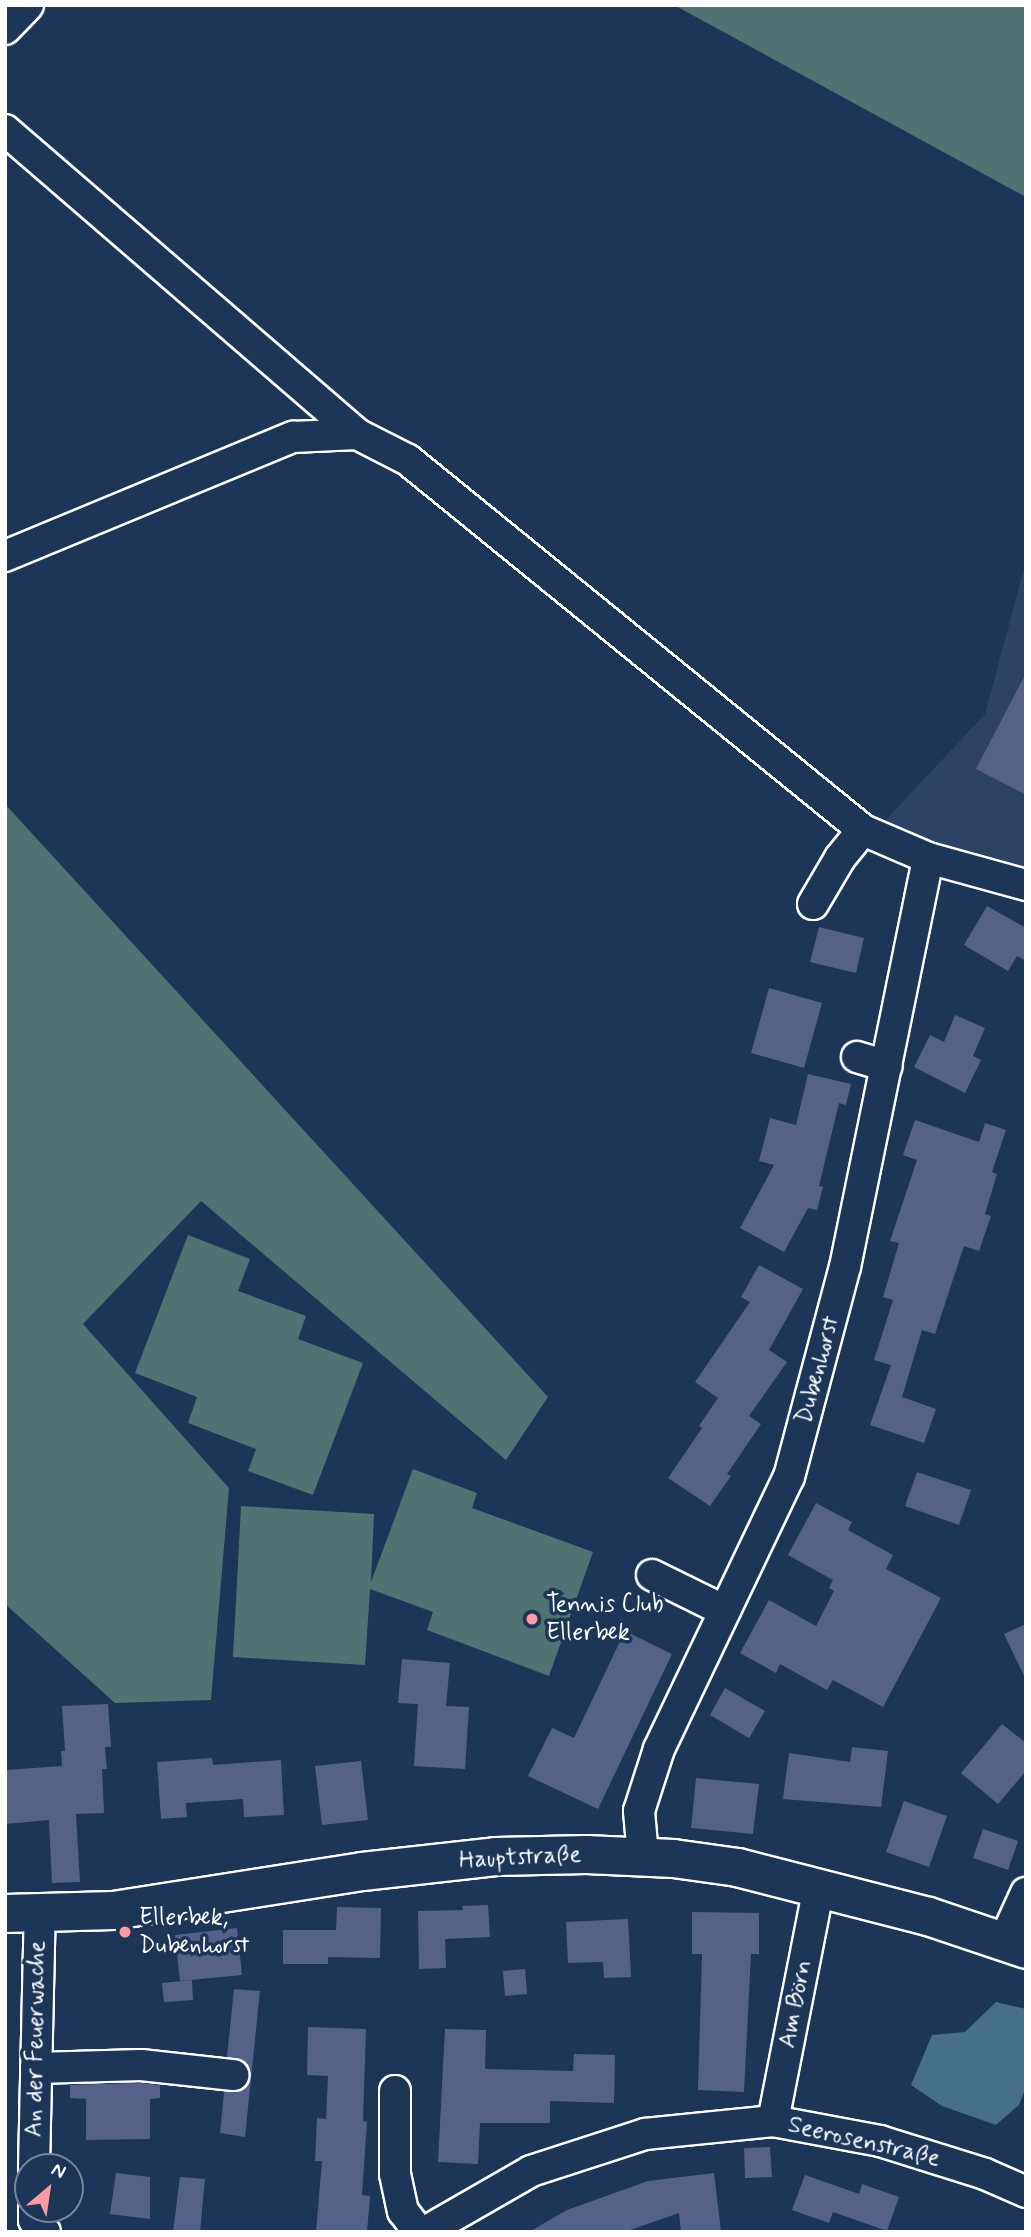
<!DOCTYPE html>
<meta charset="utf-8">
<style>
body{margin:0}
#map{position:relative;width:1031px;height:2237px;overflow:hidden;background:#1d3557;font-family:Mynerve,sans-serif}
div>[style]{position:absolute}
.built>*{inset:0;background:#2e4266}
.green>*{inset:0;background:#517272}
.water>*{inset:0;background:#466f8e}
.building>*{inset:0;background:#566189}
.roads{filter:drop-shadow(2px 0 #fff) drop-shadow(-2px 0 #fff) drop-shadow(0 2px #fff) drop-shadow(0 -2px #fff)}
.minor>*{height:30px;margin:-15px;padding:0 15px;transform-origin:15px;border-radius:15px;background:#1d3557}
.major>*{height:37px;margin:-18.5px;padding:0 18.5px;transform-origin:18.5px;border-radius:18.5px;background:#1d3557}
.dots>*{width:19px;height:19px;translate:-50% -50%;box-sizing:border-box;border:4px solid #1d3557;border-radius:50%}
span{translate:-50% -50%;white-space:nowrap;text-align:center;line-height:1.15;-webkit-text-stroke:7px #1d3557;paint-order:stroke}
.street-label{font-size:24px;color:#fff}
.poi-label{font-size:24px;color:#fff}
.left{translate:0 -50%;text-align:left}
.frame{position:absolute;inset:0;border:7px solid #fff;pointer-events:none}
.north{position:absolute;left:14px;top:2153px;width:70px;height:70px;box-sizing:border-box;background:#1d3557;border:2px solid #77869a;border-radius:50%;rotate:29deg;font-size:19px;font-weight:700;line-height:28px;text-align:center;color:#fff}
.north::after{content:'';display:block;margin:auto;width:24px;height:32px;background:#ff9aa2;clip-path:polygon(50% 0,100% 100%,50% 72%,0 100%)}
</style>
<div id="map">
<div class="built">
<i style="clip-path:polygon(1026px 561px,1026px 880px,883px 823px,985px 714px)"></i>
</div>
<div class="green">
<i style="clip-path:polygon(674px 5px,1026px 5px,1026px 197px)"></i>
<i style="clip-path:polygon(5px 804px,548px 1397px,506px 1460px,201px 1201px,83px 1324px,229px 1488px,211px 1700px,115px 1703px,5px 1604px)"></i>
<i style="clip-path:polygon(188px 1235px,250px 1259px,238px 1291px,306px 1316px,298px 1339px,363px 1363px,313px 1495px,248px 1471px,256px 1449px,188px 1423px,197px 1397px,135px 1373px)"></i>
<i style="clip-path:polygon(413px 1469px,477px 1493px,472px 1508px,593px 1552px,549px 1676px,427px 1630px,433px 1612px,370px 1589px,365px 1665px,233px 1657px,241px 1506px,374px 1514px,371px 1582px)"></i>
</div>
<div class="water">
<i style="clip-path:polygon(996px 2002px,1026px 2009px,1026px 2087px,1019px 2105px,996px 2125px,942px 2106px,911px 2085px,932px 2035px,965px 2032px)"></i>
</div>
<div class="building">
<i style="clip-path:polygon(1026px 673px,1026px 795px,976px 769px)"></i>
<i style="clip-path:polygon(987px 906px,1026px 928px,1026px 961px,1017px 956px,1008px 971px,964px 945px)"></i>
<i style="clip-path:polygon(819px 927px,864px 938px,856px 973px,810px 962px)"></i>
<i style="clip-path:polygon(769px 988px,822px 1003px,804px 1068px,751px 1053px)"></i>
<i style="clip-path:polygon(955px 1015px,985px 1028px,973px 1056px,981px 1060px,965px 1093px,914px 1067px,930px 1035px,944px 1042px)"></i>
<i style="clip-path:polygon(808px 1074px,851px 1084px,846px 1105px,839px 1103px,819px 1186px,823px 1187px,817px 1210px,808px 1208px,784px 1252px,740px 1228px,774px 1165px,759px 1161px,770px 1118px,796px 1125px)"></i>
<i style="clip-path:polygon(915px 1120px,979px 1142px,985px 1123px,1006px 1130px,992px 1172px,997px 1174px,985px 1214px,991px 1216px,979px 1251px,964px 1246px,935px 1334px,922px 1330px,902px 1397px,936px 1409px,924px 1443px,870px 1425px,891px 1365px,874px 1360px,893px 1300px,883px 1297px,899px 1243px,890px 1241px,917px 1160px,903px 1155px)"></i>
<i style="clip-path:polygon(759px 1265px,803px 1289px,769px 1350px,787px 1362px,749px 1416px,761px 1424px,727px 1474px,731px 1476px,710px 1506px,668px 1478px,702px 1428px,699px 1426px,718px 1398px,695px 1382px,750px 1302px,741px 1297px)"></i>
<i style="clip-path:polygon(917px 1472px,971px 1490px,959px 1525px,905px 1506px)"></i>
<i style="clip-path:polygon(816px 1503px,852px 1522px,848px 1530px,893px 1555px,886px 1569px,941px 1598px,883px 1707px,833px 1680px,827px 1690px,780px 1664px,776px 1673px,740px 1653px,769px 1600px,816px 1626px,834px 1591px,829px 1588px,833px 1580px,788px 1555px)"></i>
<i style="clip-path:polygon(1026px 1624px,1026px 1680px,1004px 1634px)"></i>
<i style="clip-path:polygon(625px 1631px,672px 1654px,598px 1809px,528px 1776px,552px 1728px,574px 1738px)"></i>
<i style="clip-path:polygon(402px 1659px,450px 1663px,446px 1706px,469px 1707px,465px 1769px,414px 1766px,418px 1704px,398px 1703px)"></i>
<i style="clip-path:polygon(725px 1688px,765px 1711px,749px 1738px,710px 1715px)"></i>
<i style="clip-path:polygon(108px 1704px,111px 1747px,105px 1747px,107px 1769px,102px 1769px,104px 1813px,76px 1814px,80px 1882px,52px 1883px,49px 1820px,5px 1824px,5px 1770px,62px 1766px,61px 1751px,65px 1751px,62px 1706px)"></i>
<i style="clip-path:polygon(1002px 1724px,1026px 1743px,1026px 1771px,998px 1804px,961px 1773px)"></i>
<i style="clip-path:polygon(852px 1747px,888px 1751px,881px 1807px,783px 1799px,789px 1753px,850px 1762px)"></i>
<i style="clip-path:polygon(212px 1758px,213px 1765px,281px 1760px,284px 1815px,244px 1817px,243px 1799px,186px 1803px,187px 1817px,161px 1819px,157px 1762px)"></i>
<i style="clip-path:polygon(361px 1761px,368px 1820px,322px 1825px,315px 1766px)"></i>
<i style="clip-path:polygon(696px 1778px,759px 1784px,753px 1834px,691px 1828px)"></i>
<i style="clip-path:polygon(904px 1801px,947px 1816px,929px 1867px,886px 1852px)"></i>
<i style="clip-path:polygon(983px 1829px,1018px 1841px,1008px 1870px,973px 1858px)"></i>
<i style="clip-path:polygon(488px 1905px,490px 1937px,445px 1939px,446px 1968px,419px 1969px,418px 1911px,463px 1910px,462px 1906px)"></i>
<i style="clip-path:polygon(337px 1907px,381px 1908px,380px 1958px,328px 1957px,328px 1964px,283px 1964px,283px 1930px,336px 1930px)"></i>
<i style="clip-path:polygon(692px 1912px,759px 1913px,759px 1954px,751px 1954px,744px 2092px,698px 2090px,702px 1954px,692px 1954px)"></i>
<i style="clip-path:polygon(628px 1919px,631px 1977px,604px 1978px,603px 1962px,568px 1963px,566px 1922px)"></i>
<i style="clip-path:polygon(237px 1928px,242px 1975px,180px 1981px,175px 1935px)"></i>
<i style="clip-path:polygon(525px 1969px,527px 1994px,505px 1996px,503px 1971px)"></i>
<i style="clip-path:polygon(192px 1980px,193px 2000px,164px 2002px,162px 1983px)"></i>
<i style="clip-path:polygon(234px 1989px,260px 1991px,245px 2137px,220px 2133px,224px 2092px,241px 2091px,250px 2076px,244px 2061px,227px 2057px)"></i>
<i style="clip-path:polygon(308px 2027px,366px 2029px,363px 2121px,367px 2122px,362px 2195px,370px 2196px,367px 2232px,316px 2232px,322px 2161px,315px 2161px,317px 2118px,326px 2119px,328px 2076px,307px 2075px)"></i>
<i style="clip-path:polygon(445px 2029px,486px 2030px,485px 2069px,573px 2071px,574px 2054px,615px 2055px,614px 2103px,550px 2101px,550px 2123px,480px 2123px,478px 2164px,438px 2162px)"></i>
<i style="clip-path:polygon(140px 2083px,160px 2085px,160px 2098px,150px 2099px,150px 2139px,86px 2140px,86px 2099px,70px 2098px,70px 2085px)"></i>
<i style="clip-path:polygon(770px 2147px,772px 2177px,745px 2178px,744px 2148px)"></i>
<i style="clip-path:polygon(116px 2173px,150px 2177px,150px 2219px,110px 2214px)"></i>
<i style="clip-path:polygon(714px 2173px,721px 2232px,681px 2232px,679px 2213px,624px 2232px,529px 2232px,567px 2210px,648px 2181px)"></i>
<i style="clip-path:polygon(805px 2175px,859px 2194px,862px 2184px,899px 2197px,887px 2231px,833px 2212px,829px 2223px,792px 2210px)"></i>
<i style="clip-path:polygon(180px 2177px,205px 2179px,200px 2232px,173px 2232px)"></i>
</div>
<div class="roads">
<div class="minor">
<i style="left:5px;top:29px;width:33px;rotate:-46deg"></i>
<i style="left:5px;top:130px;width:465px;rotate:40.8deg"></i>
<i style="left:357px;top:434px;width:57px;rotate:27deg"></i>
<i style="left:408px;top:460px;width:586px;rotate:39.12deg"></i>
<i style="left:863px;top:830px;width:71px;rotate:23.3deg"></i>
<i style="left:928px;top:858px;width:102px;rotate:15.4deg"></i>
<i style="left:5px;top:556px;width:312px;rotate:-22.5deg"></i>
<i style="left:293px;top:437px;width:64px;rotate:-2.7deg"></i>
<i style="left:813px;top:904px;width:53px;rotate:-59.6deg"></i>
<i style="left:840px;top:858px;width:36px;rotate:-51deg"></i>
<i style="left:857px;top:1057px;width:31px;rotate:17deg"></i>
<i style="left:652px;top:1575px;width:81px;rotate:26.3deg"></i>
<i style="left:643px;top:1856px;width:45px;rotate:-95.1deg"></i>
<i style="left:639px;top:1811px;width:65px;rotate:-72.1deg"></i>
<i style="left:659px;top:1749px;width:301px;rotate:-64.5deg"></i>
<i style="left:789px;top:1477px;width:217px;rotate:-75.1deg"></i>
<i style="left:845px;top:1267px;width:417px;rotate:-78.5deg"></i>
<i style="left:1004px;top:1941px;width:53px;rotate:-65.4deg"></i>
<i style="left:36px;top:2068px;width:105px;rotate:-1.6deg"></i>
<i style="left:141px;top:2065px;width:93px;rotate:6.2deg"></i>
<i style="left:395px;top:2091px;width:83px;rotate:90deg"></i>
<i style="left:395px;top:2174px;width:38px;rotate:78deg"></i>
<i style="left:403px;top:2211px;width:26px;rotate:53deg"></i>
<i style="left:773px;top:2121px;width:239px;rotate:-78.9deg"></i>
<i style="left:34px;top:2167px;width:255px;rotate:-88.7deg"></i>
<i style="left:34px;top:2209px;width:11px;rotate:90deg"></i>
<i style="left:34px;top:2220px;width:16px;rotate:47deg"></i>
<i style="left:425px;top:2232px;width:122px;rotate:-29.9deg"></i>
<i style="left:531px;top:2171px;width:120px;rotate:-18deg"></i>
<i style="left:645px;top:2134px;width:129px;rotate:-5.8deg"></i>
<i style="left:773px;top:2121px;width:109px;rotate:10.6deg"></i>
<i style="left:880px;top:2141px;width:110px;rotate:17.4deg"></i>
<i style="left:985px;top:2174px;width:45px;rotate:23.7deg"></i>
</div>
<div class="major">
<i style="left:5px;top:1913px;width:108px;rotate:-1.6deg"></i>
<i style="left:113px;top:1910px;width:252px;rotate:-8.9deg"></i>
<i style="left:362px;top:1871px;width:134px;rotate:-6.4deg"></i>
<i style="left:495px;top:1856px;width:91px;rotate:-1.3deg"></i>
<i style="left:586px;top:1854px;width:87px;rotate:2.6deg"></i>
<i style="left:673px;top:1858px;width:65px;rotate:8deg"></i>
<i style="left:737px;top:1867px;width:197px;rotate:14.4deg"></i>
<i style="left:928px;top:1916px;width:103px;rotate:18.6deg"></i>
</div>
</div>
<div class="dots">
<i style="left:532px;top:1619px;background:#ff9aa2"></i>
<i style="left:125px;top:1932px;background:#ff9aa2"></i>
</div>
<div class="street-label">
<span style="left:818px;top:1370px;rotate:-75deg">Dubenhorst</span>
<span style="left:520px;top:1858px;rotate:-3deg">Hauptstraße</span>
<span style="left:796px;top:2004px;rotate:-79deg">Am Börn</span>
<span style="left:36px;top:2039px;rotate:-89deg">An der Feuerwache</span>
<span style="left:864px;top:2142px;rotate:13deg">Seerosenstraße</span>
</div>
<div class="poi-label">
<span class="left" style="left:546px;top:1619px">Tennis Club<br>Ellerbek</span>
<span class="left" style="left:139px;top:1932px">Ellerbek,<br>Dubenhorst</span>
</div>
<div class="frame"></div>
<div class="north">N</div>
</div>
